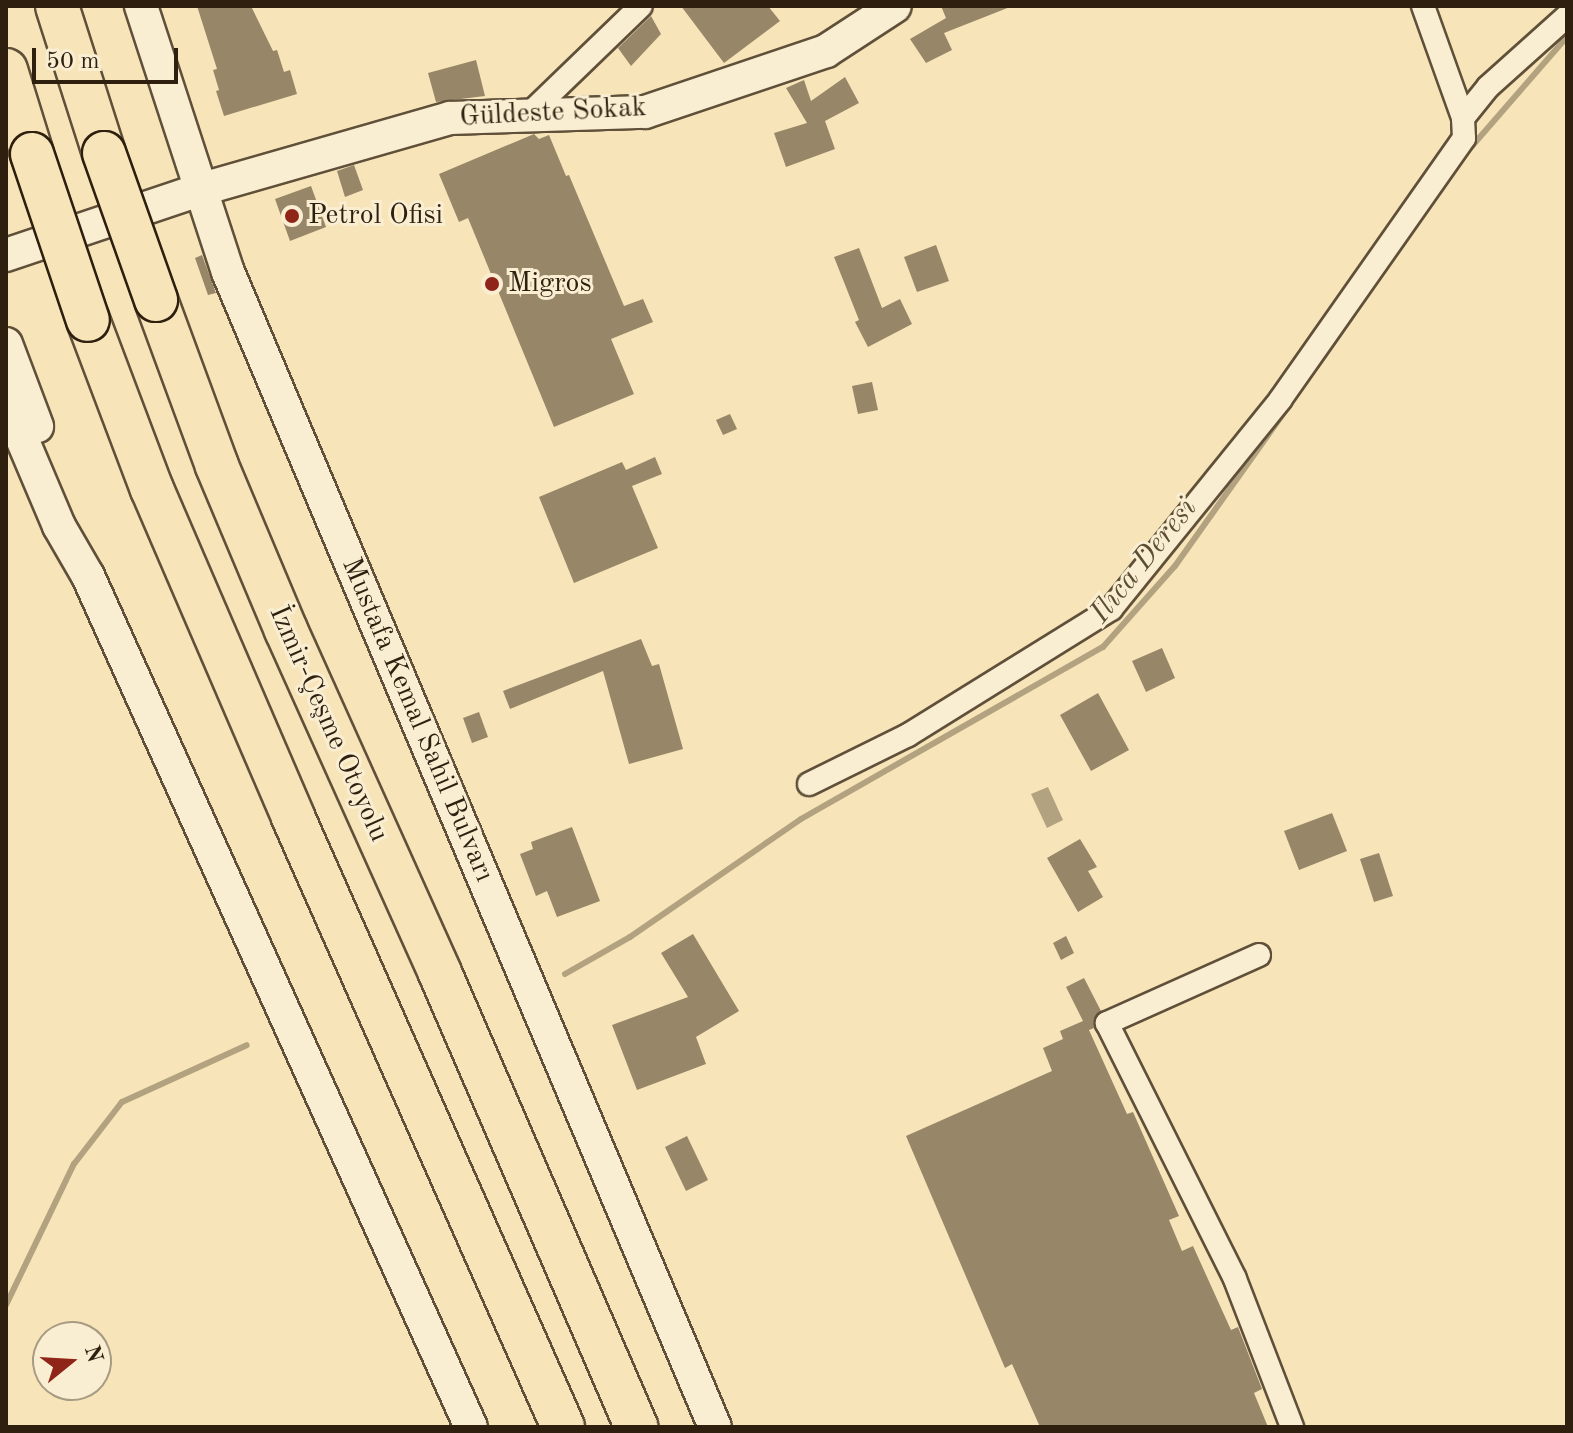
<!DOCTYPE html>
<meta charset="utf-8">
<style>
body{margin:0}
#map{position:relative;width:1573px;height:1433px;overflow:hidden;background:#f7e5b9;font-family:"Old Standard TT",serif}
div>[style]{position:absolute}
.water>*{inset:0;background:#b3a27f}
.stream>*{height:6px;margin:-3px;padding:0 3px;transform-origin:3px;border-radius:3px;background:#b3a27f}
.building>*{inset:0;background:#978667}
.roads{filter:drop-shadow(2px 0 #60503a) drop-shadow(-2px 0 #60503a) drop-shadow(0 2px #60503a) drop-shadow(0 -2px #60503a)}
.street>*{height:22px;margin:-11px;padding:0 11px;transform-origin:11px;border-radius:11px;background:#faeed2}
.secondary>*{height:32px;margin:-16px;padding:0 16px;transform-origin:16px;border-radius:16px;background:#faeed2}
.highway>*{height:42px;margin:-21px;padding:0 21px;transform-origin:21px;border-radius:21px;background:#f7e5b9}
.bridges{filter:drop-shadow(2px 0 #2e1f0f) drop-shadow(-2px 0 #2e1f0f) drop-shadow(0 2px #2e1f0f) drop-shadow(0 -2px #2e1f0f)}
.highway-bridge>*{height:42px;margin:-21px;padding:0 21px;transform-origin:21px;border-radius:21px;background:#f7e5b9}
.dots>*{width:22px;height:22px;translate:-50% -50%;box-sizing:border-box;border:4px solid #faeed2;border-radius:50%}
span{translate:-50% -50%;white-space:nowrap;text-align:center;line-height:1.15;-webkit-text-stroke:6px #faeed2;paint-order:stroke}
.street-label{font-size:28px;color:#2e1f0f}
.poi-label{font-size:28px;color:#2e1f0f}
.left{translate:0 -50%;text-align:left}
.water-label{font-size:30px;color:#5d4d36;font-style:italic}
.frame{position:absolute;inset:0;border:8px solid #2e1f0f;pointer-events:none}
.north{position:absolute;left:32px;top:1321px;width:80px;height:80px;box-sizing:border-box;background:#faeed2;border:2px solid #a89b84;border-radius:50%;rotate:72deg;font-size:22px;font-weight:700;line-height:32px;text-align:center;color:#2e1f0f}
.north::after{content:'';display:block;margin:auto;width:28px;height:36px;background:#8f2418;clip-path:polygon(50% 0,100% 100%,50% 72%,0 100%)}
.scale{position:absolute;left:32px;top:48px;width:146px;height:36px;box-sizing:border-box;border:4px solid #2e1f0f;border-top:0;padding-left:10px;font-size:24px;line-height:28px;white-space:nowrap;color:#2e1f0f;-webkit-text-stroke:6px #faeed2;paint-order:stroke}
</style>
<div id="map">
<div class="water">
<i style="clip-path:polygon(1048px 787px,1063px 820px,1047px 828px,1031px 794px)"></i>
</div>
<div class="stream">
<i style="left:1466px;top:153px;width:154px;rotate:-49deg"></i>
<i style="left:1317px;top:366px;width:57px;rotate:-54.9deg"></i>
<i style="left:565px;top:974px;width:75px;rotate:-29.6deg"></i>
<i style="left:630px;top:937px;width:208px;rotate:-34.6deg"></i>
<i style="left:801px;top:819px;width:348px;rotate:-29.7deg"></i>
<i style="left:1103px;top:647px;width:108px;rotate:-48.4deg"></i>
<i style="left:1175px;top:566px;width:199px;rotate:-54.6deg"></i>
<i style="left:6px;top:1305px;width:157px;rotate:-64.3deg"></i>
<i style="left:74px;top:1164px;width:78px;rotate:-52.3deg"></i>
<i style="left:122px;top:1102px;width:137px;rotate:-24.5deg"></i>
</div>
<div class="building">
<i style="clip-path:polygon(197px 6px,251px 6px,273px 51px,277px 50px,284px 72px,290px 70px,297px 94px,224px 116px,216px 91px,219px 90px,213px 70px,217px 69px)"></i>
<i style="clip-path:polygon(681px 6px,768px 6px,780px 21px,724px 63px)"></i>
<i style="clip-path:polygon(941px 6px,1009px 6px,1010px 7px,944px 33px,952px 50px,926px 63px,910px 39px,946px 18px)"></i>
<i style="clip-path:polygon(651px 16px,661px 34px,631px 66px,618px 48px)"></i>
<i style="clip-path:polygon(476px 60px,485px 96px,436px 102px,428px 73px)"></i>
<i style="clip-path:polygon(845px 77px,859px 103px,825px 121px,835px 149px,786px 167px,774px 133px,807px 123px,786px 88px,804px 80px,811px 101px)"></i>
<i style="clip-path:polygon(534px 134px,539px 139px,549px 135px,566px 176px,569px 175px,624px 306px,643px 299px,653px 322px,611px 339px,634px 394px,554px 427px,468px 218px,459px 222px,439px 174px)"></i>
<i style="clip-path:polygon(354px 165px,363px 190px,345px 197px,337px 171px)"></i>
<i style="clip-path:polygon(311px 186px,326px 227px,290px 241px,275px 199px)"></i>
<i style="clip-path:polygon(936px 245px,949px 281px,917px 292px,904px 257px)"></i>
<i style="clip-path:polygon(859px 248px,882px 308px,900px 299px,912px 324px,868px 347px,855px 322px,859px 320px,834px 257px)"></i>
<i style="clip-path:polygon(202px 255px,216px 293px,208px 295px,195px 258px)"></i>
<i style="clip-path:polygon(872px 382px,878px 410px,858px 414px,852px 386px)"></i>
<i style="clip-path:polygon(730px 414px,737px 429px,723px 435px,716px 420px)"></i>
<i style="clip-path:polygon(655px 457px,662px 474px,632px 486px,658px 548px,574px 583px,539px 497px,622px 462px,626px 470px)"></i>
<i style="clip-path:polygon(641px 639px,652px 666px,659px 664px,683px 749px,629px 764px,603px 671px,510px 709px,503px 691px)"></i>
<i style="clip-path:polygon(1162px 648px,1175px 678px,1146px 692px,1132px 661px)"></i>
<i style="clip-path:polygon(1098px 693px,1129px 750px,1091px 771px,1060px 715px)"></i>
<i style="clip-path:polygon(479px 712px,488px 737px,472px 743px,463px 718px)"></i>
<i style="clip-path:polygon(1332px 813px,1347px 851px,1299px 870px,1284px 831px)"></i>
<i style="clip-path:polygon(572px 827px,600px 901px,557px 917px,547px 891px,536px 896px,520px 854px,533px 849px,531px 842px)"></i>
<i style="clip-path:polygon(1080px 839px,1097px 867px,1088px 871px,1103px 897px,1078px 912px,1047px 858px)"></i>
<i style="clip-path:polygon(1379px 853px,1393px 896px,1374px 902px,1360px 859px)"></i>
<i style="clip-path:polygon(693px 934px,739px 1011px,696px 1037px,706px 1064px,637px 1090px,612px 1025px,688px 997px,661px 953px)"></i>
<i style="clip-path:polygon(1066px 936px,1074px 953px,1061px 960px,1053px 943px)"></i>
<i style="clip-path:polygon(1084px 978px,1101px 1011px,1095px 1016px,1094px 1028px,1089px 1030px,1127px 1114px,1133px 1112px,1179px 1216px,1169px 1220px,1182px 1251px,1193px 1246px,1231px 1330px,1238px 1327px,1262px 1389px,1254px 1393px,1268px 1427px,1040px 1427px,1012px 1364px,1005px 1368px,906px 1136px,1052px 1071px,1043px 1048px,1063px 1039px,1060px 1031px,1083px 1021px,1066px 987px)"></i>
<i style="clip-path:polygon(687px 1136px,708px 1180px,686px 1191px,665px 1147px)"></i>
</div>
<div class="roads">
<div class="street">
<i style="left:1423px;top:6px;width:119px;rotate:70.3deg"></i>
<i style="left:527px;top:116px;width:158px;rotate:-44deg"></i>
<i style="left:809px;top:784px;width:110px;rotate:-26.3deg"></i>
<i style="left:908px;top:735px;width:239px;rotate:-31.8deg"></i>
<i style="left:1111px;top:609px;width:269px;rotate:-51deg"></i>
<i style="left:1280px;top:400px;width:320px;rotate:-54.9deg"></i>
<i style="left:1464px;top:138px;width:20px;rotate:-93deg"></i>
<i style="left:1463px;top:118px;width:40px;rotate:-51deg"></i>
<i style="left:1488px;top:87px;width:106px;rotate:-41.9deg"></i>
<i style="left:1259px;top:955px;width:167px;rotate:155.9deg"></i>
<i style="left:1107px;top:1023px;width:286px;rotate:63.4deg"></i>
<i style="left:1235px;top:1279px;width:159px;rotate:68.9deg"></i>
</div>
<div class="secondary">
<i style="left:141px;top:6px;width:280px;rotate:71.9deg"></i>
<i style="left:228px;top:272px;width:1253px;rotate:67.14deg"></i>
<i style="left:6px;top:255px;width:204px;rotate:-18.6deg"></i>
<i style="left:199px;top:190px;width:261px;rotate:-16deg"></i>
<i style="left:450px;top:118px;width:195px;rotate:-1.8deg"></i>
<i style="left:645px;top:112px;width:191px;rotate:-18.6deg"></i>
<i style="left:826px;top:51px;width:82px;rotate:-33.1deg"></i>
<i style="left:6px;top:344px;width:88px;rotate:69.3deg"></i>
<i style="left:6px;top:401px;width:136px;rotate:67deg"></i>
<i style="left:59px;top:526px;width:58px;rotate:59.9deg"></i>
<i style="left:88px;top:576px;width:933px;rotate:65.77deg"></i>
</div>
<div class="highway">
<i style="left:57px;top:6px;width:154px;rotate:72.3deg"></i>
<i style="left:6px;top:70px;width:88px;rotate:72.8deg"></i>
<i style="left:156px;top:300px;width:177px;rotate:69.8deg"></i>
<i style="left:217px;top:466px;width:178px;rotate:67.2deg"></i>
<i style="left:286px;top:630px;width:376px;rotate:65.8deg"></i>
<i style="left:440px;top:973px;width:495px;rotate:66.6deg"></i>
<i style="left:88px;top:320px;width:181px;rotate:69.3deg"></i>
<i style="left:152px;top:489px;width:357px;rotate:66.7deg"></i>
<i style="left:293px;top:817px;width:667px;rotate:66.12deg"></i>
</div>
</div>
<div class="bridges">
<div class="highway-bridge">
<i style="left:104px;top:153px;width:156px;rotate:70.5deg"></i>
<i style="left:32px;top:154px;width:175px;rotate:71.4deg"></i>
</div>
</div>
<div class="dots">
<i style="left:292px;top:216px;background:#8f2418"></i>
<i style="left:492px;top:284px;background:#8f2418"></i>
</div>
<div class="street-label">
<span style="left:553px;top:113px;rotate:-3deg">Güldeste Sokak</span>
<span style="left:417px;top:720px;rotate:67deg">Mustafa Kemal Sahil Bulvarı</span>
<span style="left:328px;top:724px;rotate:66deg">İzmir-Çeşme Otoyolu</span>
</div>
<div class="poi-label">
<span class="left" style="left:308px;top:216px">Petrol Ofisi</span>
<span class="left" style="left:508px;top:284px">Migros</span>
</div>
<div class="water-label">
<span style="left:1144px;top:561px;rotate:-51deg">Ilıca Deresi</span>
</div>
<div class="frame"></div>
<div class="north">N</div>
<div class="scale">50 m</div>
</div>
